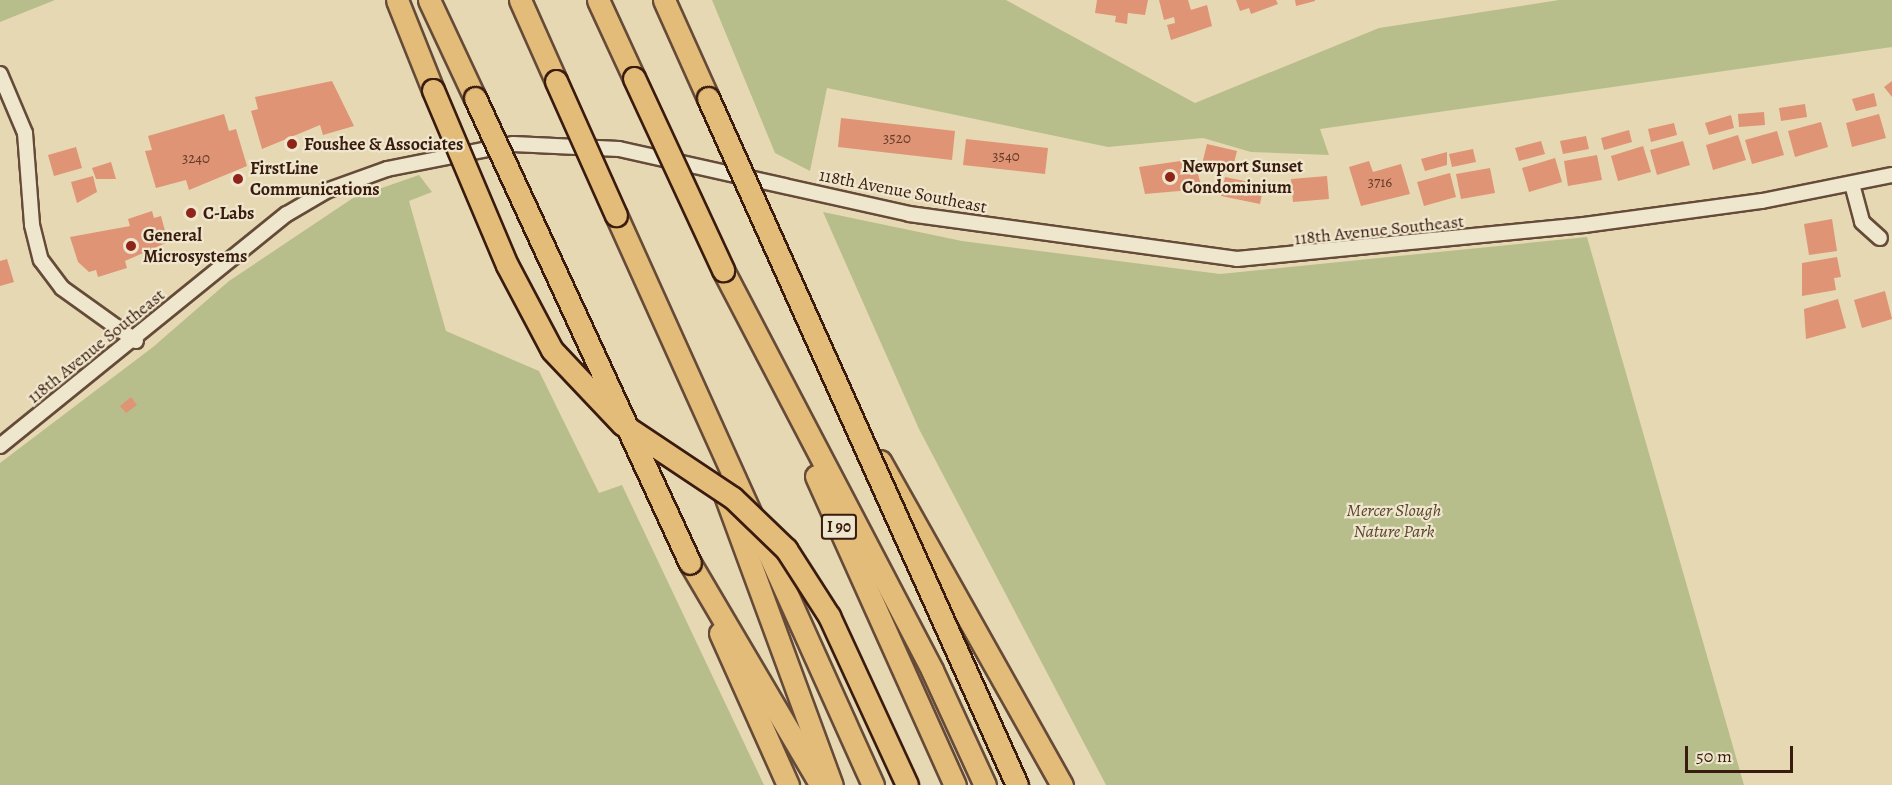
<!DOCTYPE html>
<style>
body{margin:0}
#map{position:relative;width:1892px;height:785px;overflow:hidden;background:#e7d8b4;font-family:Alegreya,serif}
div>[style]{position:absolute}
.green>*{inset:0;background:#b8be8b}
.building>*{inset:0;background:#de9475}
.roads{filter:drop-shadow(2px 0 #654b38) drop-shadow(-2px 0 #654b38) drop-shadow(0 2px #654b38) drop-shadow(0 -2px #654b38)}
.minor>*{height:14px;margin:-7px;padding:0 7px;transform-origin:7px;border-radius:7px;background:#efe6ce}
.highway>*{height:21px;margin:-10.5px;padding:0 10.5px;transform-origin:10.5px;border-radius:10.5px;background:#e4bc7a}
.bridges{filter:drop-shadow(2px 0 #3a1c0e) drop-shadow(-2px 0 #3a1c0e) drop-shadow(0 2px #3a1c0e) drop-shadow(0 -2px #3a1c0e)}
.highway-bridge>*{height:21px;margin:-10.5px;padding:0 10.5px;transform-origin:10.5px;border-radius:10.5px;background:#e4bc7a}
.dots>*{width:16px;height:16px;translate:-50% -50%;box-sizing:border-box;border:3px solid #efe6ce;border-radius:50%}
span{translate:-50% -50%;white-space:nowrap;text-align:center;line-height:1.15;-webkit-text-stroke:4.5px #efe6ce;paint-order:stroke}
.number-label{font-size:15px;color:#633a28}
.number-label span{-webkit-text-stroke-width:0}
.shield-label span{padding:2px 4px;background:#efe6ce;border:2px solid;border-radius:4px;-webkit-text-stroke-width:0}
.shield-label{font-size:16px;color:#3a1c0e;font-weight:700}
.poi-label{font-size:18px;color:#3a1c0e;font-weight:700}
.left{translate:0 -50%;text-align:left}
.street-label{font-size:18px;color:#3a1c0e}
.park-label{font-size:18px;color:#5a442d;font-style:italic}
.scale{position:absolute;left:1685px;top:746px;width:108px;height:27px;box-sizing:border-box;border:3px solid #3a1c0e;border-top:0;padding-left:8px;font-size:18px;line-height:21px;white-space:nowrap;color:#3a1c0e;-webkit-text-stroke:4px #efe6ce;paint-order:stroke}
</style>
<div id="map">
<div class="green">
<i style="clip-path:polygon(0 0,55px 0,0 22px)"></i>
<i style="clip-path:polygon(712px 0,1006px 0,1195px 103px,1379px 28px,1559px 0,1892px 0,1892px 47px,1320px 129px,1329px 155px,1251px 152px,1203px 138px,1108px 147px,827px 88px,810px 171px,775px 153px)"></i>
<i style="clip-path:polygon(419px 175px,432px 192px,409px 201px,446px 331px,539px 371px,599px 493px,622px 485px,764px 785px,0 785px,0 463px,153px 347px,229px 281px,353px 198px)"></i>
<i style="clip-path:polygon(823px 212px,962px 241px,1220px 274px,1587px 237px,1744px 785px,1106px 785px,919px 429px)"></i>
</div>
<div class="building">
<i style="clip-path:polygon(1097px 0,1148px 0,1145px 15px,1128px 13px,1127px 24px,1115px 22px,1116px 16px,1095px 13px)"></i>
<i style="clip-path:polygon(1159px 0,1188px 0,1191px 10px,1207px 5px,1212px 26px,1171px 40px,1167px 25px,1175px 23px,1174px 17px,1164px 20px)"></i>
<i style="clip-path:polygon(1236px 0,1276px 0,1278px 4px,1251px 14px,1249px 8px,1240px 11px)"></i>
<i style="clip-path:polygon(1295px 0,1315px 0,1315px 1px,1296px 6px)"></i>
<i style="clip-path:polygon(332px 81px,354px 126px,323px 135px,320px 125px,262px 149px,251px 111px,258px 109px,255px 97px)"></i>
<i style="clip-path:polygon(1892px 81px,1892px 97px,1884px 87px)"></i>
<i style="clip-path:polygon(1874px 93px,1877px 106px,1856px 111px,1852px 99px)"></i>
<i style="clip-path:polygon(1805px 104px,1807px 117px,1781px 121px,1779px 108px)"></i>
<i style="clip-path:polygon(1764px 112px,1765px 125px,1739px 127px,1738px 114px)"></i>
<i style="clip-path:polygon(224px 114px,229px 131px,236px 129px,247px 166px,189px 190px,186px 180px,156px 188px,145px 151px,152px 150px,148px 136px)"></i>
<i style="clip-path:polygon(1879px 114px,1886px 138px,1852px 147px,1846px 123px)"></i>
<i style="clip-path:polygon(1731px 115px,1734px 128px,1709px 135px,1705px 123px)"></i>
<i style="clip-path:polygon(841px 118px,955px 131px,952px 160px,838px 147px)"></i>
<i style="clip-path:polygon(1821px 122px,1828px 147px,1795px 157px,1788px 131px)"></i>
<i style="clip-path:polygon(1674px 123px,1677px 135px,1651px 142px,1648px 129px)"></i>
<i style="clip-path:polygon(1629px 130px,1632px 142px,1604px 150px,1601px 138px)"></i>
<i style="clip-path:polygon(1777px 131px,1784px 155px,1752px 164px,1745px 140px)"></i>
<i style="clip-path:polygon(1738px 135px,1746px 160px,1713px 170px,1706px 145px)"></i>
<i style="clip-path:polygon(1586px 136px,1589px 149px,1563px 154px,1560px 141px)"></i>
<i style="clip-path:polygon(966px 139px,1048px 148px,1045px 174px,963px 165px)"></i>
<i style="clip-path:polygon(1541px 141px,1545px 154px,1519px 161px,1515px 148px)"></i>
<i style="clip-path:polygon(1683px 141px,1690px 165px,1657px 175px,1650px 150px)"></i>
<i style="clip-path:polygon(1207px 144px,1237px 151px,1232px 171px,1202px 164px)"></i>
<i style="clip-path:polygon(1643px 146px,1651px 172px,1618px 181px,1611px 156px)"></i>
<i style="clip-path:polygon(76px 147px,82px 168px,54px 176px,48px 155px)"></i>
<i style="clip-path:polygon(1473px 149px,1476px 162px,1452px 167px,1449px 154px)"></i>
<i style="clip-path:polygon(1447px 152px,1447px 165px,1425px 171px,1421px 159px)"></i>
<i style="clip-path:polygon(1597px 155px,1602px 180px,1568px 186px,1564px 161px)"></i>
<i style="clip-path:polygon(1555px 158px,1562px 182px,1529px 192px,1522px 168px)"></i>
<i style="clip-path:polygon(1194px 159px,1202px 189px,1145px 194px,1139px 167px)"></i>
<i style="clip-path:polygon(1369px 161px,1373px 172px,1401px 164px,1410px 194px,1361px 206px,1349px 167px)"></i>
<i style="clip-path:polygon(111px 162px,116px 179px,96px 179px,92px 168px)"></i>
<i style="clip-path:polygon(1490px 168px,1495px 193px,1461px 199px,1456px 174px)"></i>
<i style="clip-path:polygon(1450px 173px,1456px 197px,1424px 206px,1417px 182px)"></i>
<i style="clip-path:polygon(93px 176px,97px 192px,77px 203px,71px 182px)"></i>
<i style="clip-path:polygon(1327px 176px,1329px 199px,1293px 202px,1291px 179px)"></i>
<i style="clip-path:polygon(1225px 177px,1264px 185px,1260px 204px,1221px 196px)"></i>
<i style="clip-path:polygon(152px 211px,154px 218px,161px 216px,168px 242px,125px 261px,127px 268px,98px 277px,96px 270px,89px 272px,78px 262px,70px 237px,130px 226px,128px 219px)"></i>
<i style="clip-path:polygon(1832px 219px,1837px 251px,1809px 255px,1804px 224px)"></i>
<i style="clip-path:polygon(1837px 257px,1841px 277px,1834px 278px,1836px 290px,1802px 296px,1802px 263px)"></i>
<i style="clip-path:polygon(7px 259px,14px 282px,0 286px,0 261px)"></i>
<i style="clip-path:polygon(1885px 291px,1892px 319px,1862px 328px,1854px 300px)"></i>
<i style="clip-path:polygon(1838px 299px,1846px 328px,1806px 339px,1804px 309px)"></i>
<i style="clip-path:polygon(131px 397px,137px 405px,126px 413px,120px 406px)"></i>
</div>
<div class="roads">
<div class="minor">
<i style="left:0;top:74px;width:64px;rotate:67deg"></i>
<i style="left:25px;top:133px;width:92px;rotate:85.6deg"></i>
<i style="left:32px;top:225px;width:36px;rotate:76deg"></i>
<i style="left:41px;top:260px;width:35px;rotate:53deg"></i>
<i style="left:62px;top:288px;width:91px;rotate:35.6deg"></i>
<i style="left:1852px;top:184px;width:39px;rotate:75deg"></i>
<i style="left:1862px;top:222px;width:24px;rotate:42deg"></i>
<i style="left:0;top:446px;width:369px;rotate:-39deg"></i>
<i style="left:287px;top:214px;width:45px;rotate:-30.5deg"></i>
<i style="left:326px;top:191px;width:65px;rotate:-19.8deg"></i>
<i style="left:387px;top:169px;width:128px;rotate:-11.2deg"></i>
<i style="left:513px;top:144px;width:106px;rotate:2.7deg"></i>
<i style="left:619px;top:149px;width:297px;rotate:12.6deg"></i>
<i style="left:909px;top:214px;width:331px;rotate:7.8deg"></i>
<i style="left:1237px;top:259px;width:349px;rotate:-5.6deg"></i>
<i style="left:1584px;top:225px;width:180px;rotate:-7.7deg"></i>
<i style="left:1762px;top:201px;width:133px;rotate:-11.3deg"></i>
</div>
<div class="highway">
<i style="left:397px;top:0;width:97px;rotate:68.2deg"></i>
<i style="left:429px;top:0;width:108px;rotate:64.9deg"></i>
<i style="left:520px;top:0;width:89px;rotate:66deg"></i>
<i style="left:598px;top:0;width:86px;rotate:65.2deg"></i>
<i style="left:664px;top:0;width:107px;rotate:65.8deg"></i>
<i style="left:616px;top:215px;width:625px;rotate:65.73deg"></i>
<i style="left:723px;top:270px;width:451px;rotate:62.4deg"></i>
<i style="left:932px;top:670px;width:127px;rotate:65.3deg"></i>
<i style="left:880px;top:461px;width:372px;rotate:60.7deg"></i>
<i style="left:816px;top:476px;width:339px;rotate:65.8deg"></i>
<i style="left:721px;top:484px;width:321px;rotate:69.8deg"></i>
<i style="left:690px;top:563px;width:252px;rotate:59.5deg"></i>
<i style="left:720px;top:633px;width:167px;rotate:65.9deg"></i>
</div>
</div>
<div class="bridges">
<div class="highway-bridge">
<i style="left:634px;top:78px;width:212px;rotate:65.1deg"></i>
<i style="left:556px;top:81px;width:147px;rotate:65.9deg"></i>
<i style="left:433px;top:90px;width:190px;rotate:67.1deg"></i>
<i style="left:507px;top:265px;width:96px;rotate:62.1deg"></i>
<i style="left:552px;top:350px;width:102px;rotate:46.6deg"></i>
<i style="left:622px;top:424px;width:133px;rotate:33.7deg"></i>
<i style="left:733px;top:498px;width:74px;rotate:43.9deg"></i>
<i style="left:786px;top:549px;width:80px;rotate:57.3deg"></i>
<i style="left:829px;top:616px;width:186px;rotate:65.2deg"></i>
<i style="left:475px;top:98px;width:512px;rotate:65.19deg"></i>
<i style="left:708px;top:98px;width:753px;rotate:65.78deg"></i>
</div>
</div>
<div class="dots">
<i style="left:292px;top:144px;background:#8f2418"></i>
<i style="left:1170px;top:177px;background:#8f2418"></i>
<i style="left:238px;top:179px;background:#8f2418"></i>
<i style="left:191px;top:213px;background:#8f2418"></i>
<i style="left:131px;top:246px;background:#8f2418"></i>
</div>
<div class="number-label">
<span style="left:897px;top:139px">3520</span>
<span style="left:1006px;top:157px">3540</span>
<span style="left:196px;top:159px">3240</span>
<span style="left:1380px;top:183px">3716</span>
</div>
<div class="shield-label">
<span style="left:839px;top:527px">I 90</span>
</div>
<div class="poi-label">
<span class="left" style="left:304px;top:144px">Foushee &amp; Associates</span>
<span class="left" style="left:1182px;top:177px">Newport Sunset<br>Condominium</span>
<span class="left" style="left:250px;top:179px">FirstLine<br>Communications</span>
<span class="left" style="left:203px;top:213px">C-Labs</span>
<span class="left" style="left:143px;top:246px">General<br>Microsystems</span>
</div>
<div class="street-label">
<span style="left:903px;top:191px;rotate:11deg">118th Avenue Southeast</span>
<span style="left:1379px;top:230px;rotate:-6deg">118th Avenue Southeast</span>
<span style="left:96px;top:346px;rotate:-39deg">118th Avenue Southeast</span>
</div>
<div class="park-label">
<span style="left:1394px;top:521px">Mercer Slough<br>Nature Park</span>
</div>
<div class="scale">50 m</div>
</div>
